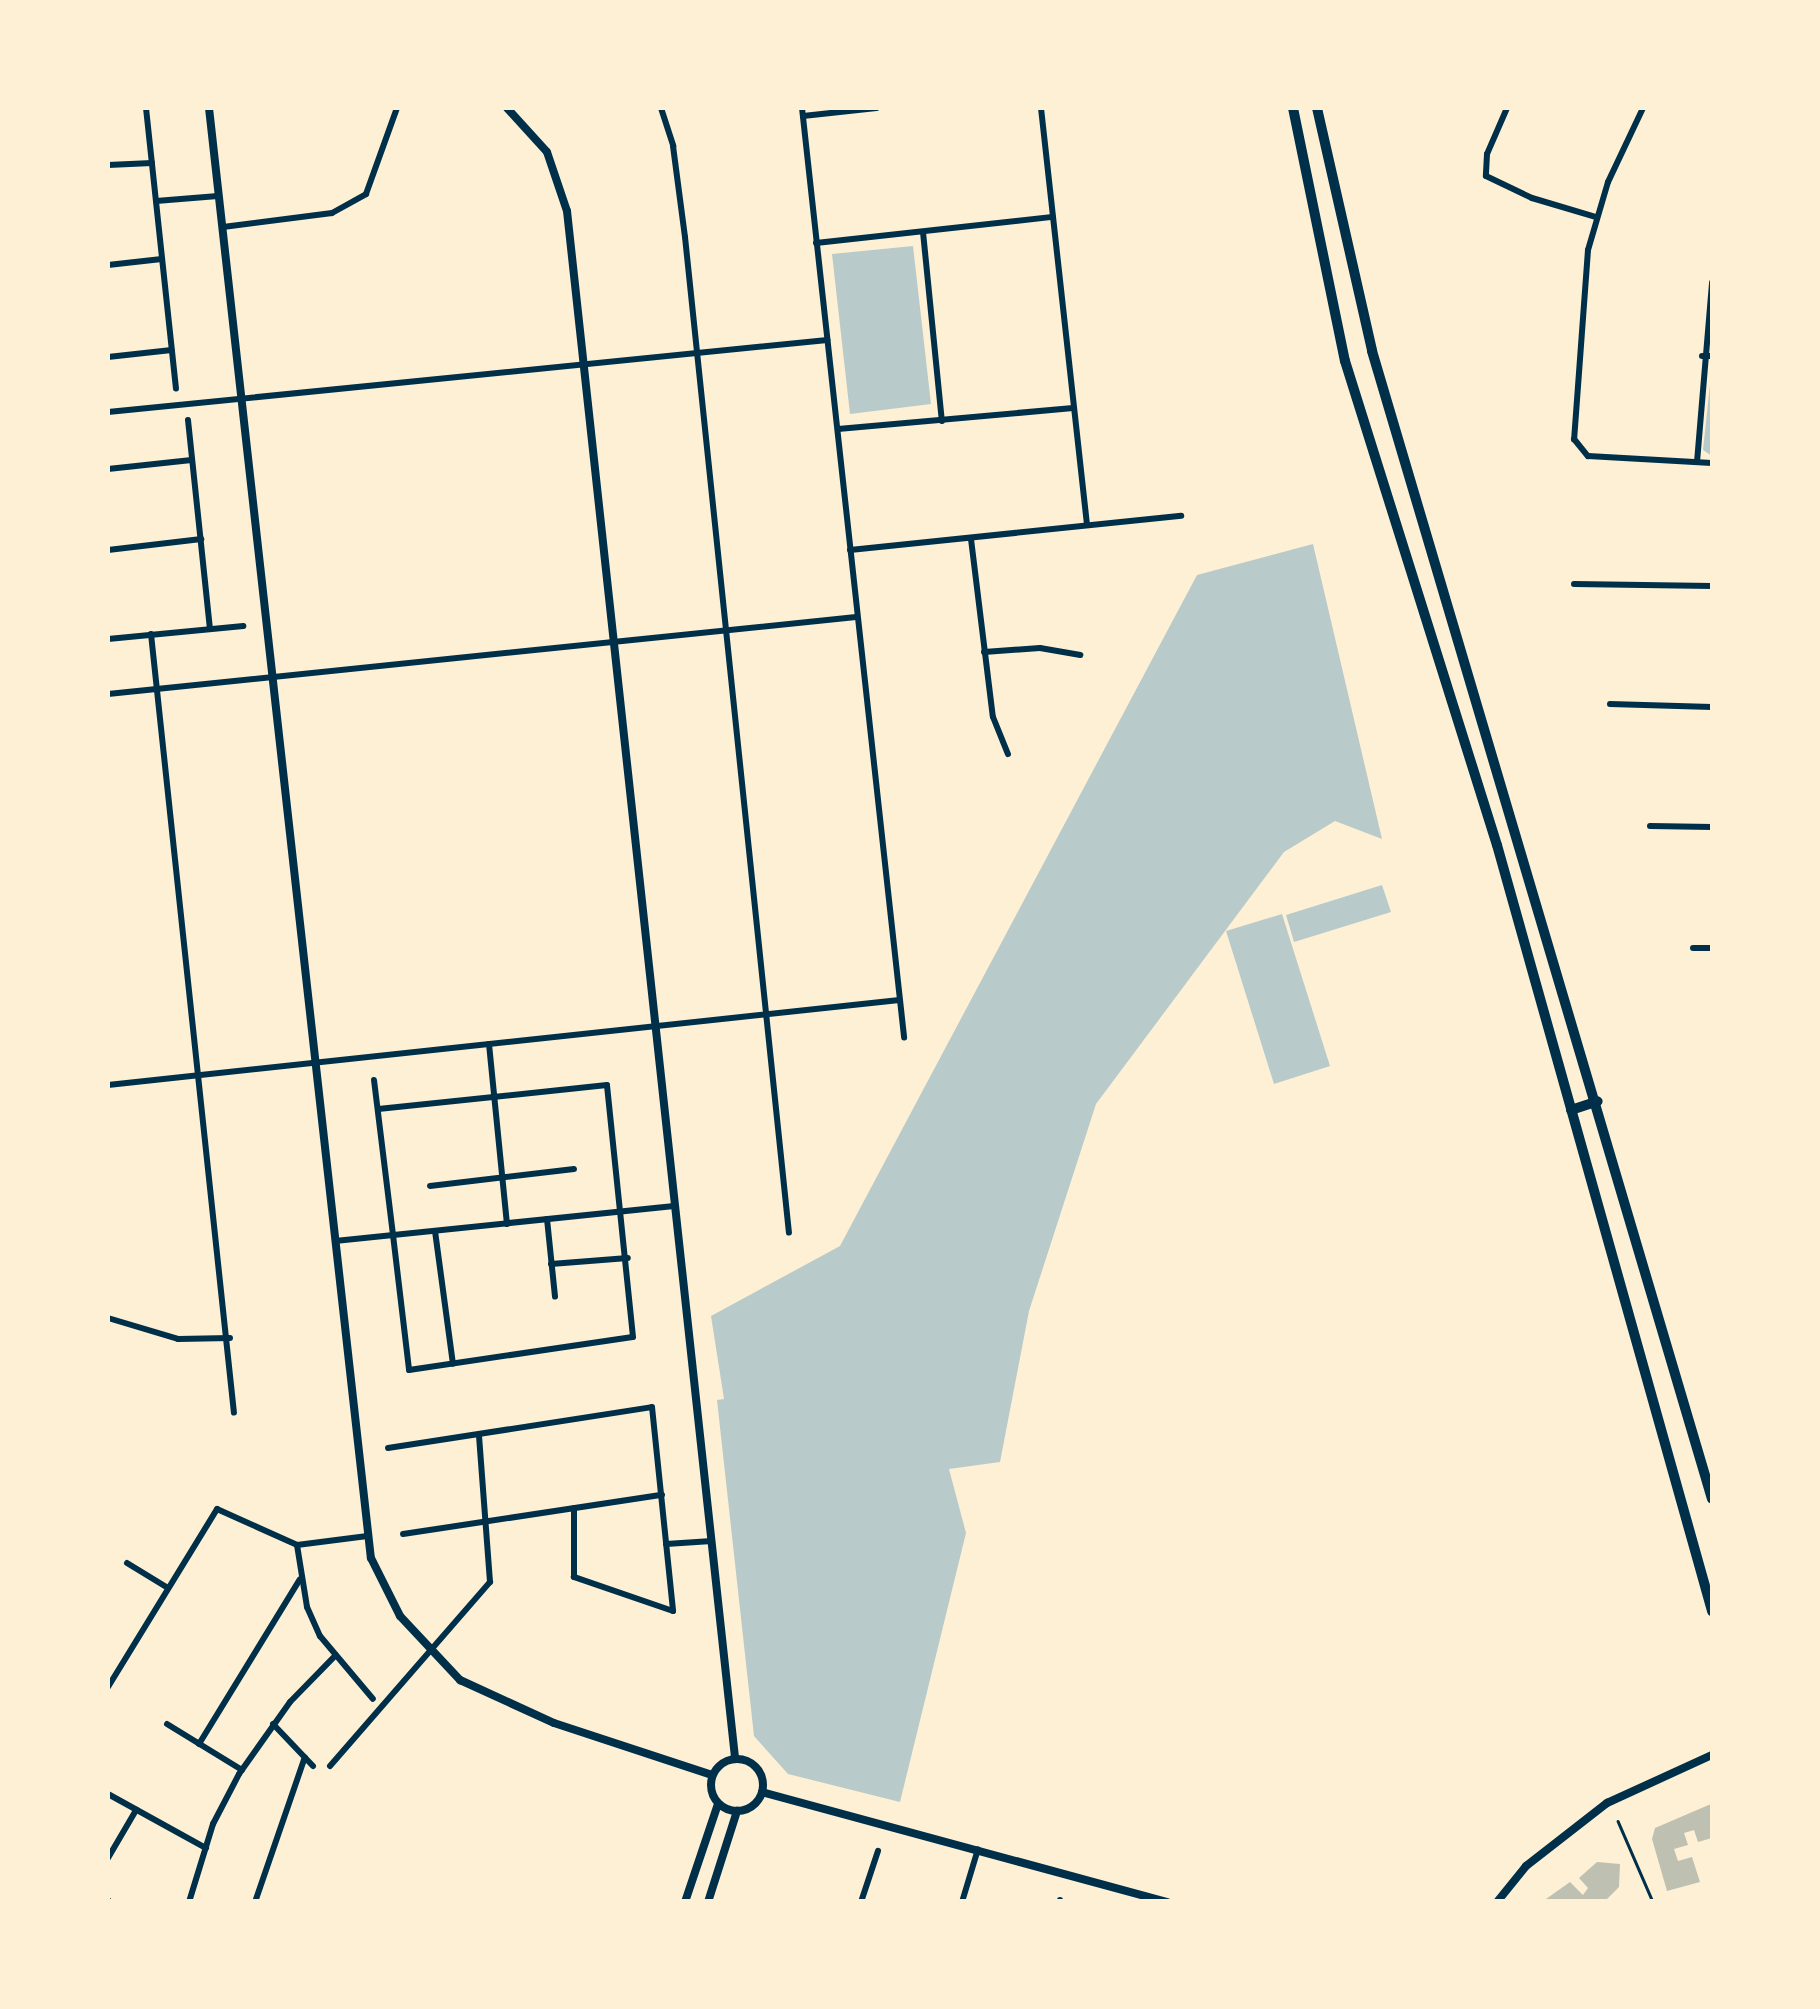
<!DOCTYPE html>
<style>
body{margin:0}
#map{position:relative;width:1820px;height:2009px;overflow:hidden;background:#fdf0d5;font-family:"Noto Serif",serif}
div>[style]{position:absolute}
.green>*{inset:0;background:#b9caca}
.building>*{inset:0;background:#bec0b2}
.service>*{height:2.5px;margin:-1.25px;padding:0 1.25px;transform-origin:1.25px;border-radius:1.25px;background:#003049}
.minor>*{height:6px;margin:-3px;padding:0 3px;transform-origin:3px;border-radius:3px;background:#003049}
.tertiary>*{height:8px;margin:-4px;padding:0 4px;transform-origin:4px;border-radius:4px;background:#003049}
.tertiary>.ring{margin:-4px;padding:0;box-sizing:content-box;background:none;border:8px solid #003049;border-radius:50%}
.primary>*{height:10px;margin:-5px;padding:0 5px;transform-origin:5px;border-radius:5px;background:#003049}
span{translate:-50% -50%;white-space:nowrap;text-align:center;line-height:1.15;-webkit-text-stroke:8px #fdf0d5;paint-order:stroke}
.frame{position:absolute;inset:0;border:110px solid #fdf0d5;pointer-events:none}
</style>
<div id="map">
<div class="green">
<i style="clip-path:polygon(913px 246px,931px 404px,850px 414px,832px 254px)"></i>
<i style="clip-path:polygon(1712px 366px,1712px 456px,1703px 450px)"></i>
<i style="clip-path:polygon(1313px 544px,1382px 839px,1335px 821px,1284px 852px,1096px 1104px,1029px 1311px,1000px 1462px,949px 1469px,966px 1533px,900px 1802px,788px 1774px,754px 1736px,717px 1400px,724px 1399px,711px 1316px,840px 1246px,1197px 575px)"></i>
<i style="clip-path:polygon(1382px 885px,1391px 912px,1294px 942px,1286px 915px)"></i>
<i style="clip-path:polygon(1282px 914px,1330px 1066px,1274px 1084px,1226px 931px)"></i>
</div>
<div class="building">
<i style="clip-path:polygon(1711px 1804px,1712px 1838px,1698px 1842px,1694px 1830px,1684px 1833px,1688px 1845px,1674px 1849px,1678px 1861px,1692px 1857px,1700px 1882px,1667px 1891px,1652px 1839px,1655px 1828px)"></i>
<i style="clip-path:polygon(1597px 1862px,1620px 1864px,1619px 1887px,1604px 1902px,1546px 1899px,1570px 1882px,1583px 1895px,1588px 1888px,1579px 1878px)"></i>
</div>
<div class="service">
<i style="left:1618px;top:1821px;width:88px;rotate:66.6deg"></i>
</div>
<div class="minor">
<i style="left:146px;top:108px;width:282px;rotate:83.9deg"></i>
<i style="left:661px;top:108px;width:40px;rotate:72deg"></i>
<i style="left:673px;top:146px;width:92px;rotate:82.5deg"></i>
<i style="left:685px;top:237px;width:1001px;rotate:84.04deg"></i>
<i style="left:802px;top:108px;width:935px;rotate:83.73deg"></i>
<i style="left:1041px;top:108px;width:418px;rotate:83.7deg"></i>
<i style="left:1507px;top:108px;width:50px;rotate:113.5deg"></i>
<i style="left:1487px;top:154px;width:22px;rotate:93deg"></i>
<i style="left:1486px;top:176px;width:51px;rotate:25.6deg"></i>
<i style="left:1532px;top:198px;width:67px;rotate:16.5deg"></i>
<i style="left:1643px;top:108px;width:82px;rotate:115.3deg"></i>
<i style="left:1608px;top:182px;width:71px;rotate:106.4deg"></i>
<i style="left:1588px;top:250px;width:190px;rotate:94.2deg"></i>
<i style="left:1574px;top:439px;width:22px;rotate:51deg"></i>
<i style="left:1588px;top:456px;width:124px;rotate:3.2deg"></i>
<i style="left:803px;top:116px;width:74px;rotate:-6.2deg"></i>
<i style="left:108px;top:165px;width:44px;rotate:-2.6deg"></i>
<i style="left:156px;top:201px;width:62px;rotate:-4.6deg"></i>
<i style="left:223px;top:227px;width:110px;rotate:-7.3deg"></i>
<i style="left:332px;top:213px;width:39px;rotate:-29deg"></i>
<i style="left:366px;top:194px;width:91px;rotate:-70.2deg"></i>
<i style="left:923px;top:232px;width:190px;rotate:84.3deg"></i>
<i style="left:816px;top:243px;width:238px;rotate:-6.3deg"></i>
<i style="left:108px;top:265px;width:54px;rotate:-6.3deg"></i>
<i style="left:1702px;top:356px;width:10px"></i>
<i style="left:108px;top:357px;width:64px;rotate:-6.2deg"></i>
<i style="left:108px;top:412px;width:723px;rotate:-5.72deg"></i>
<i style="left:188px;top:420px;width:209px;rotate:84deg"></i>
<i style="left:838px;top:429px;width:236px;rotate:-5.1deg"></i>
<i style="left:1697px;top:462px;width:180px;rotate:-85.2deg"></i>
<i style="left:108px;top:469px;width:84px;rotate:-6.1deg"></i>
<i style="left:971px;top:539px;width:179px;rotate:83deg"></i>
<i style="left:993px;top:717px;width:40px;rotate:68deg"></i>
<i style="left:108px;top:550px;width:94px;rotate:-6.7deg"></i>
<i style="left:850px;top:550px;width:333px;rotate:-5.9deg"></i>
<i style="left:1574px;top:584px;width:138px;rotate:0.8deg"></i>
<i style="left:151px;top:634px;width:783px;rotate:83.92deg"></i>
<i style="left:108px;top:639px;width:136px;rotate:-5.5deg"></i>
<i style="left:984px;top:652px;width:56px;rotate:-4.1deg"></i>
<i style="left:1040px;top:648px;width:41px;rotate:9.9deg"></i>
<i style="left:108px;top:694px;width:752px;rotate:-5.88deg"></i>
<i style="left:1610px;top:704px;width:102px;rotate:1.7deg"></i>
<i style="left:1650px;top:826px;width:62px;rotate:0.9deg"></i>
<i style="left:1693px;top:948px;width:19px"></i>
<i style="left:489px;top:1044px;width:181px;rotate:84.3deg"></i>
<i style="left:374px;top:1080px;width:156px;rotate:83deg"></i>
<i style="left:393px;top:1235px;width:136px;rotate:83.2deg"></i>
<i style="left:409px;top:1370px;width:226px;rotate:-8.4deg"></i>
<i style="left:633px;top:1337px;width:253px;rotate:-95.9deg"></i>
<i style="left:607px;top:1085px;width:230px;rotate:174deg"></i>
<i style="left:108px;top:1085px;width:796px;rotate:-6.13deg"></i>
<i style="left:430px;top:1186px;width:145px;rotate:-6.7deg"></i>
<i style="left:547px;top:1219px;width:78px;rotate:84.1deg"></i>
<i style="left:435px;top:1231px;width:134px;rotate:82.3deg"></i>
<i style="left:335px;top:1241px;width:341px;rotate:-5.9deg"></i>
<i style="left:551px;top:1264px;width:77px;rotate:-4.5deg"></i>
<i style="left:108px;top:1318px;width:73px;rotate:16.7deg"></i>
<i style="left:178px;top:1339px;width:52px;rotate:-1.1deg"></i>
<i style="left:388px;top:1448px;width:267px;rotate:-8.8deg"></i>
<i style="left:652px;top:1407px;width:205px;rotate:84.1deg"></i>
<i style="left:673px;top:1611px;width:105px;rotate:-161deg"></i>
<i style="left:574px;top:1577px;width:69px;rotate:-90deg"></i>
<i style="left:403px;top:1534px;width:262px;rotate:-8.6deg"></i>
<i style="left:666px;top:1544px;width:46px;rotate:-3.7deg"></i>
<i style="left:297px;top:1545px;width:63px;rotate:80.8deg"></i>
<i style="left:307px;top:1607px;width:32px;rotate:66deg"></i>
<i style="left:320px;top:1636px;width:82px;rotate:49.9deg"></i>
<i style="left:127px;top:1563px;width:48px;rotate:31.4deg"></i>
<i style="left:108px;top:1687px;width:209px;rotate:-58.5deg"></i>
<i style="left:217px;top:1509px;width:88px;rotate:24.2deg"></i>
<i style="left:297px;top:1545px;width:71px;rotate:-7.3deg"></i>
<i style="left:167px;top:1724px;width:88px;rotate:31.5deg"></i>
<i style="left:273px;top:1724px;width:58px;rotate:46.4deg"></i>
<i style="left:199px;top:1744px;width:193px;rotate:-58.5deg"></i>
<i style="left:330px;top:1766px;width:244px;rotate:-49deg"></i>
<i style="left:490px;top:1582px;width:148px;rotate:-94.3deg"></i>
<i style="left:108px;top:1794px;width:112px;rotate:28.9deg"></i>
<i style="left:108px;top:1858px;width:56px;rotate:-59.7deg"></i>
<i style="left:108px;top:1900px;width:3px;rotate:45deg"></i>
<i style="left:189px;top:1902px;width:82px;rotate:-72.9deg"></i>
<i style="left:213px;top:1824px;width:56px;rotate:-62.5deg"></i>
<i style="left:239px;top:1774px;width:88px;rotate:-54.7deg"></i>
<i style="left:290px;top:1702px;width:62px;rotate:-45.7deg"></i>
<i style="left:255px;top:1902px;width:153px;rotate:-71deg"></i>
<i style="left:861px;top:1902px;width:54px;rotate:-71.6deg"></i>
<i style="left:962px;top:1902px;width:55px;rotate:-73.2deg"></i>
<i style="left:1060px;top:1902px;width:2px;rotate:-90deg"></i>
</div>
<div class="tertiary">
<i style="left:209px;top:108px;width:1459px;rotate:83.63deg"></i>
<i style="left:371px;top:1558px;width:65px;rotate:63.4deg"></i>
<i style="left:400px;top:1616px;width:88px;rotate:46.8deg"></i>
<i style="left:460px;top:1680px;width:103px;rotate:24.6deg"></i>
<i style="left:554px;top:1723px;width:166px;rotate:18.2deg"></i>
<i style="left:507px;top:108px;width:59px;rotate:47.7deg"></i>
<i style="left:547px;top:152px;width:62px;rotate:71.3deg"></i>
<i style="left:567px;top:211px;width:1556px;rotate:83.8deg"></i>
<i class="ring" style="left:711px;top:1759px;width:44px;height:44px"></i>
<i style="left:762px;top:1792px;width:420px;rotate:15.2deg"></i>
<i style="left:685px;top:1902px;width:103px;rotate:-71.4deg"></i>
<i style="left:708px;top:1902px;width:96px;rotate:-72.3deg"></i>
<i style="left:1497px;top:1902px;width:46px;rotate:-51.1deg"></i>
<i style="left:1526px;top:1866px;width:103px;rotate:-37.9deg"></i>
<i style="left:1607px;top:1803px;width:115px;rotate:-24.6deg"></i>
</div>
<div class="primary">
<i style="left:1293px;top:108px;width:258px;rotate:78.4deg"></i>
<i style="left:1345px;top:361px;width:507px;rotate:72.57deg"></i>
<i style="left:1497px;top:845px;width:796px;rotate:74.32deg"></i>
<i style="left:1317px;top:108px;width:249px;rotate:77.2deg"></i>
<i style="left:1372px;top:351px;width:1197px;rotate:73.5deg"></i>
<i style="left:1571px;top:1110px;width:28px;rotate:-18deg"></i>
</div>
<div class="frame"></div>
</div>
